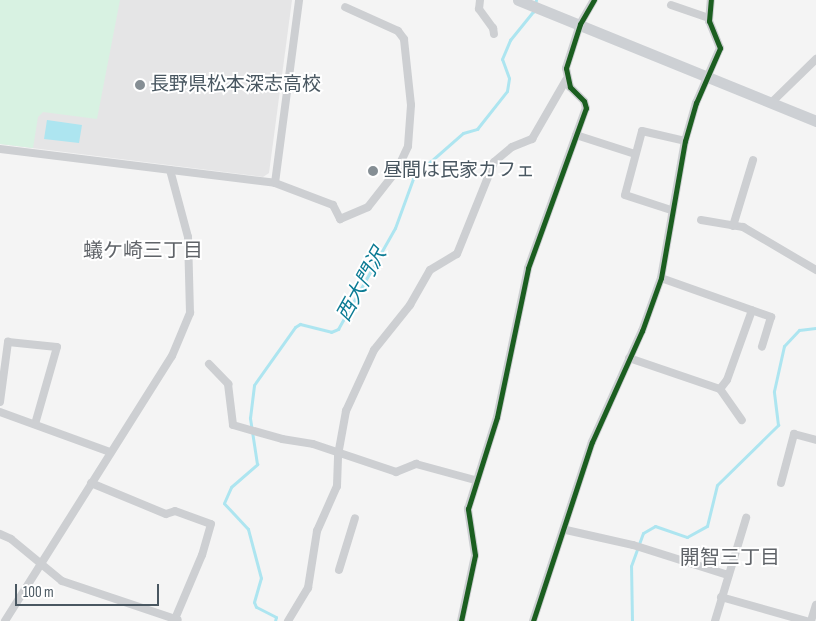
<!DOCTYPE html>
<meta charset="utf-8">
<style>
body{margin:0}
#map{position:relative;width:816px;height:621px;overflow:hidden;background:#f4f4f4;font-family:"Sofia Sans Condensed","Noto Sans JP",sans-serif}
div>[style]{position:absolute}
.education>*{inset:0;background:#e5e5e6}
.green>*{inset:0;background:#d8f2e2}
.water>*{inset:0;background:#ade5f0}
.stream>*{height:3px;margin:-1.5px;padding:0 1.5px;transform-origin:1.5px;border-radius:1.5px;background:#ade5f0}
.street>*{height:8px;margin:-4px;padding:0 4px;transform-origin:4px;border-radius:4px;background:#cdcfd2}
.secondary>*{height:11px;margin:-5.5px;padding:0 5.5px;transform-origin:5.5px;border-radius:5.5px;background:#cdd0d4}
.cycleway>*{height:5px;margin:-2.5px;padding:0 2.5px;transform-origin:2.5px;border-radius:2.5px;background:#1b5e20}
.dots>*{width:14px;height:14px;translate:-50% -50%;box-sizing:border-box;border:2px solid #fff;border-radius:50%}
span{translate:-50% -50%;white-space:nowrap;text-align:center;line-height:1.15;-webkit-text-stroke:4px #fff;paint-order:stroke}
.poi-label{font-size:19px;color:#495761}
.left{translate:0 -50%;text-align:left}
.neighbourhood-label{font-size:20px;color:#5f6368}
.water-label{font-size:20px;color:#0b7b94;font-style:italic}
.scale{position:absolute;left:15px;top:584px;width:144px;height:22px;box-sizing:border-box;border:2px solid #495761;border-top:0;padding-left:6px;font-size:15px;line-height:18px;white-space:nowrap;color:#495761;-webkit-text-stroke:4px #fff;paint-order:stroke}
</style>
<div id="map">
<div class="education">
<i style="clip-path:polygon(0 0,292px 0,269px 173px,263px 177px,0 144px)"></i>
</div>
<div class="green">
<i style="clip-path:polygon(0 0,120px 0,97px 119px,43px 112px,38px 117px,33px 148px,0 144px)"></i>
</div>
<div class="water">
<i style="clip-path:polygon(47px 120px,82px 125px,79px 143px,44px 139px)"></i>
</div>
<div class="stream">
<i style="left:275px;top:621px;width:4px;rotate:-76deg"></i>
<i style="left:276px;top:617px;width:22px;rotate:-153deg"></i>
<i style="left:256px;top:607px;width:5px;rotate:-112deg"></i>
<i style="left:254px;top:602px;width:25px;rotate:-74deg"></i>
<i style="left:261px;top:578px;width:51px;rotate:-104.9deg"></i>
<i style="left:248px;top:529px;width:35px;rotate:-133deg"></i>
<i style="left:224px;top:503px;width:17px;rotate:-66deg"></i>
<i style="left:231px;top:487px;width:35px;rotate:-41deg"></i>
<i style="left:257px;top:464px;width:47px;rotate:-98.7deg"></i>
<i style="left:250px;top:418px;width:33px;rotate:-83deg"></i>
<i style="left:254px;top:385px;width:71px;rotate:-54.7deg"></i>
<i style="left:295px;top:327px;width:6px;rotate:-31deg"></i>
<i style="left:300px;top:324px;width:32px;rotate:14deg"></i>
<i style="left:331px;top:332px;width:8px;rotate:-23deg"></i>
<i style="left:338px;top:329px;width:116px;rotate:-60.6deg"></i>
<i style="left:395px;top:228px;width:55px;rotate:-69.9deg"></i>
<i style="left:414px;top:176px;width:65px;rotate:-41.3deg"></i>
<i style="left:463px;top:133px;width:15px;rotate:-16deg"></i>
<i style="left:477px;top:129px;width:48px;rotate:-51.7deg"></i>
<i style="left:507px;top:91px;width:13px;rotate:-81deg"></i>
<i style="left:509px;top:78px;width:20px;rotate:-110deg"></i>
<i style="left:502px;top:59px;width:21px;rotate:-67deg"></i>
<i style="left:510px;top:40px;width:36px;rotate:-51deg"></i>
<i style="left:533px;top:12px;width:12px;rotate:-76deg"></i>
<i style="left:632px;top:621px;width:55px;rotate:-91deg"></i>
<i style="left:631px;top:566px;width:35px;rotate:-70deg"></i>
<i style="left:643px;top:533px;width:14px;rotate:-30deg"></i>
<i style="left:655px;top:526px;width:34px;rotate:19deg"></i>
<i style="left:687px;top:537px;width:23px;rotate:-29deg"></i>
<i style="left:707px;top:526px;width:42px;rotate:-76.3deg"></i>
<i style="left:717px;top:485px;width:86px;rotate:-44.5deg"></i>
<i style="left:778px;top:425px;width:34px;rotate:-97deg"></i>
<i style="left:774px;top:391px;width:46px;rotate:-77.5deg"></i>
<i style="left:784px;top:346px;width:22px;rotate:-47deg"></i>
<i style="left:799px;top:330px;width:17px;rotate:-7deg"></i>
</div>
<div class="street">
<i style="left:480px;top:0;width:9px;rotate:96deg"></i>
<i style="left:479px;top:9px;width:24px;rotate:54deg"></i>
<i style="left:493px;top:28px;width:6px;rotate:81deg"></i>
<i style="left:671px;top:5px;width:40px;rotate:18.9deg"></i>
<i style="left:772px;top:102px;width:62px;rotate:-44.3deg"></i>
<i style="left:576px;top:135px;width:62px;rotate:17.9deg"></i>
<i style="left:0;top:149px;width:277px;rotate:7deg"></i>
<i style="left:275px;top:183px;width:62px;rotate:20.8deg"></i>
<i style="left:333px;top:205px;width:16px;rotate:63deg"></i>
<i style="left:340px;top:219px;width:30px;rotate:-23deg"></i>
<i style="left:368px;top:207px;width:47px;rotate:-51.9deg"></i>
<i style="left:397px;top:170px;width:26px;rotate:-65deg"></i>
<i style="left:408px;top:146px;width:41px;rotate:-85.8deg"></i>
<i style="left:411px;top:105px;width:66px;rotate:-96.1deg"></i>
<i style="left:404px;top:39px;width:10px;rotate:-127deg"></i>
<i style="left:398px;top:31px;width:58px;rotate:-155.6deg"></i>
<i style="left:275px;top:183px;width:185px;rotate:-82.5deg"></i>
<i style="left:671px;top:210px;width:48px;rotate:-161.9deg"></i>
<i style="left:625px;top:195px;width:66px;rotate:-75.1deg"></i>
<i style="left:642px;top:131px;width:44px;rotate:13.1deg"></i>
<i style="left:701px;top:220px;width:43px;rotate:9.5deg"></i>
<i style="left:743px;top:227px;width:85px;rotate:30.5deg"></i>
<i style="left:733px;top:226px;width:69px;rotate:-73.1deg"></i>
<i style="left:661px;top:278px;width:117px;rotate:19.5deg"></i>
<i style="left:771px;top:317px;width:31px;rotate:107deg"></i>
<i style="left:629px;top:358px;width:96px;rotate:18.8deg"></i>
<i style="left:720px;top:389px;width:11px;rotate:-52deg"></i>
<i style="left:727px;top:380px;width:74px;rotate:-70.3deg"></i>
<i style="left:209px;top:364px;width:28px;rotate:46deg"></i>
<i style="left:228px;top:384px;width:41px;rotate:83deg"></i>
<i style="left:233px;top:425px;width:51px;rotate:15.9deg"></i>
<i style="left:282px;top:439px;width:31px;rotate:9deg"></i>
<i style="left:313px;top:444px;width:88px;rotate:18.6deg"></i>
<i style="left:396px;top:472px;width:22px;rotate:-22deg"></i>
<i style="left:416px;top:464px;width:61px;rotate:15.2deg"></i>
<i style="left:720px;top:389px;width:38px;rotate:55deg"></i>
<i style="left:0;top:402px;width:61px;rotate:-82.4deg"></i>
<i style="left:8px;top:342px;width:49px;rotate:5.8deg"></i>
<i style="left:57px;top:347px;width:80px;rotate:105.9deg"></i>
<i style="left:0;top:412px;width:117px;rotate:20deg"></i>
<i style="left:91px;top:483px;width:81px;rotate:22.5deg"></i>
<i style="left:166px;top:514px;width:9px;rotate:-18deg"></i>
<i style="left:175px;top:511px;width:38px;rotate:20deg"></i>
<i style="left:211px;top:524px;width:32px;rotate:106deg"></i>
<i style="left:202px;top:555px;width:69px;rotate:112.9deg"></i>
<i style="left:781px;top:483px;width:51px;rotate:-75.1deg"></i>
<i style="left:794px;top:434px;width:23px;rotate:15deg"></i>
<i style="left:566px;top:530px;width:69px;rotate:12.6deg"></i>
<i style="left:633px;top:545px;width:100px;rotate:17.5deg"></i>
<i style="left:0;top:534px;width:12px;rotate:24deg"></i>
<i style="left:11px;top:539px;width:66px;rotate:39.5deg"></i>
<i style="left:62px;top:581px;width:122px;rotate:18.6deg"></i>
<i style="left:339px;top:570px;width:54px;rotate:-72.9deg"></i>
<i style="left:721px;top:597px;width:88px;rotate:15.8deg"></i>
<i style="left:5px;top:621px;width:313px;rotate:-57.8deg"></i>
<i style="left:172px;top:356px;width:47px;rotate:-67.3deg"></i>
<i style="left:190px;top:313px;width:76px;rotate:-91.5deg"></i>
<i style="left:188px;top:237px;width:69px;rotate:-105deg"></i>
<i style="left:288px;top:621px;width:39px;rotate:-59deg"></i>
<i style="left:308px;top:588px;width:58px;rotate:-81deg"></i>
<i style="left:317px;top:531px;width:49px;rotate:-66deg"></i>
<i style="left:337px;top:486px;width:31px;rotate:-88deg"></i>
<i style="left:338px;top:455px;width:45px;rotate:-79.7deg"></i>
<i style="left:346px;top:411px;width:67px;rotate:-65.3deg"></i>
<i style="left:374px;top:350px;width:58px;rotate:-51.3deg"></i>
<i style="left:410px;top:305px;width:40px;rotate:-60.3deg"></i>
<i style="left:430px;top:270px;width:31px;rotate:-31deg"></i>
<i style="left:457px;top:254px;width:99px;rotate:-68.1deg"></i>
<i style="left:494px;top:162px;width:23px;rotate:-40deg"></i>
<i style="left:512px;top:147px;width:22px;rotate:-22deg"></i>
<i style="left:532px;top:139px;width:68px;rotate:-60deg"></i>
<i style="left:461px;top:621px;width:67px;rotate:-78deg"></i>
<i style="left:475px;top:555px;width:47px;rotate:-98.7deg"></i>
<i style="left:468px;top:509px;width:96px;rotate:-72.5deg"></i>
<i style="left:497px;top:417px;width:152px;rotate:-78.2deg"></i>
<i style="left:528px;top:268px;width:170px;rotate:-70.1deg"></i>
<i style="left:586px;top:108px;width:7px;rotate:-106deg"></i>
<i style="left:584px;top:101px;width:20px;rotate:-135deg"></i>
<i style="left:570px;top:87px;width:19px;rotate:-102deg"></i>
<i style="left:566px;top:68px;width:46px;rotate:-72.3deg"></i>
<i style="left:580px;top:24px;width:28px;rotate:-60deg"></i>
<i style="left:533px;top:621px;width:188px;rotate:-71.8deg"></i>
<i style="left:592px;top:442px;width:122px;rotate:-65.8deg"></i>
<i style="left:642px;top:331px;width:56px;rotate:-70.3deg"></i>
<i style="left:661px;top:278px;width:139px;rotate:-80.1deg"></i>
<i style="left:685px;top:141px;width:40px;rotate:-74deg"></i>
<i style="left:696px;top:103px;width:60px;rotate:-66.4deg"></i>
<i style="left:720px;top:48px;width:29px;rotate:-112deg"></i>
<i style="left:709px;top:21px;width:21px;rotate:-85deg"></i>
<i style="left:715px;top:621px;width:108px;rotate:-73.2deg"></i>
<i style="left:811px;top:621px;width:17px;rotate:-73deg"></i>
</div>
<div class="secondary">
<i style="left:518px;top:0;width:322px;rotate:22.1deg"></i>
</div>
<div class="cycleway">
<i style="left:461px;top:621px;width:67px;rotate:-78deg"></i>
<i style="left:475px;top:555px;width:47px;rotate:-98.7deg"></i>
<i style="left:468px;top:509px;width:96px;rotate:-72.5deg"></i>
<i style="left:497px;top:417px;width:152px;rotate:-78.2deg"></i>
<i style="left:528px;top:268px;width:170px;rotate:-70.1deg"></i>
<i style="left:586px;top:108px;width:7px;rotate:-106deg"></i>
<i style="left:584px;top:101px;width:20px;rotate:-135deg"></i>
<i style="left:570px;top:87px;width:19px;rotate:-102deg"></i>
<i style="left:566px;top:68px;width:46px;rotate:-72.3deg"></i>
<i style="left:580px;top:24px;width:28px;rotate:-60deg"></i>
<i style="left:533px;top:621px;width:188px;rotate:-71.8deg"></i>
<i style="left:592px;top:442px;width:122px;rotate:-65.8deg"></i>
<i style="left:642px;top:331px;width:56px;rotate:-70.3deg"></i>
<i style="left:661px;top:278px;width:139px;rotate:-80.1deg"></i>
<i style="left:685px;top:141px;width:40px;rotate:-74deg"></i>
<i style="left:696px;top:103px;width:60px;rotate:-66.4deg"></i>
<i style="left:720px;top:48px;width:29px;rotate:-112deg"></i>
<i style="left:709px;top:21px;width:21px;rotate:-85deg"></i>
</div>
<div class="dots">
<i style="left:140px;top:85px;background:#858e94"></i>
<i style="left:373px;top:171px;background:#858e94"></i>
</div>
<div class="poi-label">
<span class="left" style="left:150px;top:85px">長野県松本深志高校</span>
<span class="left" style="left:383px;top:171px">昼間は民家カフェ</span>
</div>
<div class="neighbourhood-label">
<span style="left:143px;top:251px">蟻ケ崎三丁目</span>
<span style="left:730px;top:558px">開智三丁目</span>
</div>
<div class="water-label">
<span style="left:362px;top:285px;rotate:-61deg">西大門沢</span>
</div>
<div class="scale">100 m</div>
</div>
